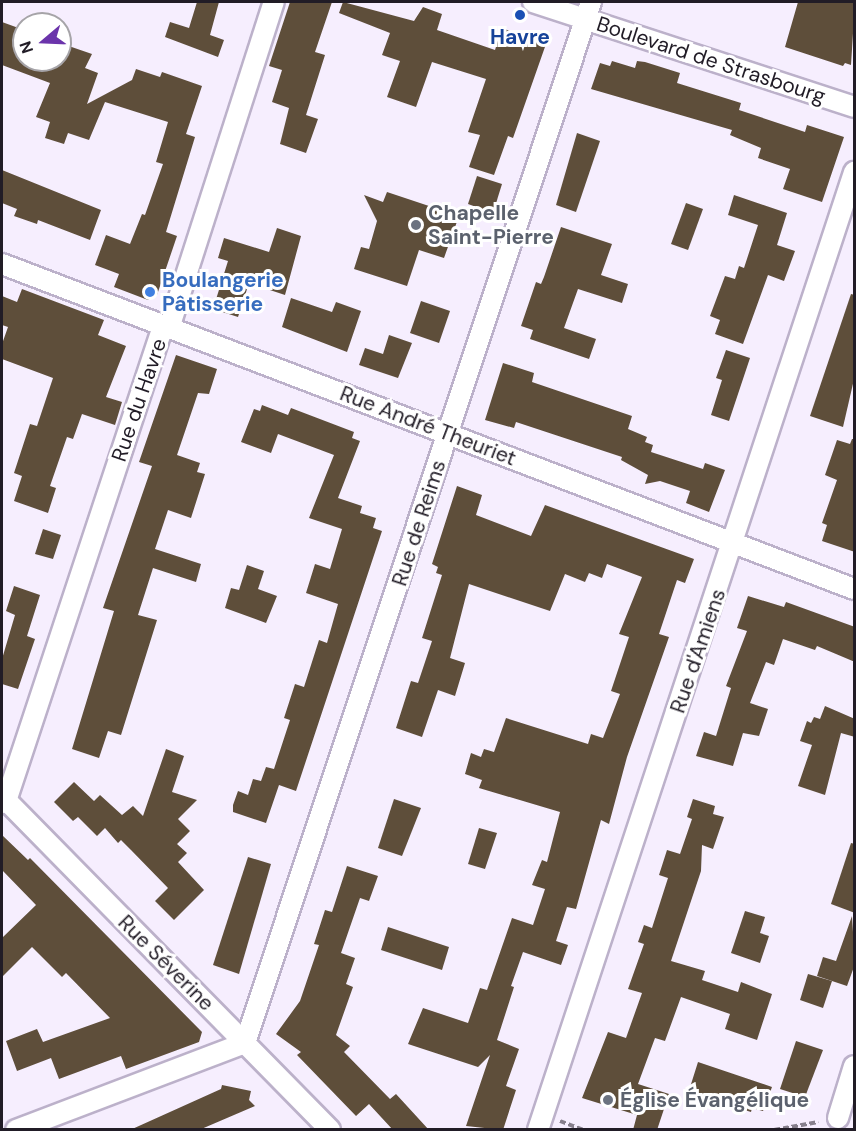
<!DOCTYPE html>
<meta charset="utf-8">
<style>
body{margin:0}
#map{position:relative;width:856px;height:1131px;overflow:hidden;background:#f6eefe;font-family:"DM Sans",sans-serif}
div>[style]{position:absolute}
.building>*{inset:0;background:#5e4e3a}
.path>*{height:4px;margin-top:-2px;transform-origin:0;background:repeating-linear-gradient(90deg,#867f8c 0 6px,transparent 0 9px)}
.roads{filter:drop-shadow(2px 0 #bcb1ca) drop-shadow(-2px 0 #bcb1ca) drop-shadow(0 2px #bcb1ca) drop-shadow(0 -2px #bcb1ca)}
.street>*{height:20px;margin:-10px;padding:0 10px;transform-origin:10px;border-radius:10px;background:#fff}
.dots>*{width:16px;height:16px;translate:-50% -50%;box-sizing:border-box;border:3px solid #fff;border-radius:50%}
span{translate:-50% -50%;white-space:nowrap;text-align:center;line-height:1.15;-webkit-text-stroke:6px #fff;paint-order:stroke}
.transit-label{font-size:21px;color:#164399;font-weight:700}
.street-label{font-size:21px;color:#211c26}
.worship-label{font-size:21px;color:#5b616d;font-weight:700}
.left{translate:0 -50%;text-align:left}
.shop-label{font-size:21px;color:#366cbe;font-weight:700}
.frame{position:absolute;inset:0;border:3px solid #211c26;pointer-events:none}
.north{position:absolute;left:12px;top:12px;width:60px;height:60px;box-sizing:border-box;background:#fff;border:2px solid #a6a4a8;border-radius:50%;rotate:251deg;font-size:16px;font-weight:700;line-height:24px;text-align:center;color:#211c26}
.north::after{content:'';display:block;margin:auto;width:21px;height:27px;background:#6b34ab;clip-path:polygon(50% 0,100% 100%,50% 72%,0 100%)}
</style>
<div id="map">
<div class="building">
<i style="clip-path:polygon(197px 2px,219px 2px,210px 35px,224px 40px,218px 57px,165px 37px,170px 22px,189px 28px)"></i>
<i style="clip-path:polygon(290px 2px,332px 2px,315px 52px,325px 55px,306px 115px,318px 119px,306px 153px,280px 144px,289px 108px,272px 102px,282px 70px,269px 66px)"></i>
<i style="clip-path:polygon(343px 2px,414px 21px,423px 7px,442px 14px,437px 30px,495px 50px,502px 28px,546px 44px,513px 138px,508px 136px,494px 175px,469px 167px,480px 135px,468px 132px,486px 79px,432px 62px,416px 107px,387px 97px,400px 61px,382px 55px,390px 33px,339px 13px)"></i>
<i style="clip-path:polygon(798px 2px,855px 2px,851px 65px,845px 63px,843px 66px,785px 47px)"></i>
<i style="clip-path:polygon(2px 22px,24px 30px,24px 60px,60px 60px,60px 43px,92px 54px,85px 68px,98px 73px,87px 104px,132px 80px,136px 69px,160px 77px,162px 72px,202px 86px,186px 134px,195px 137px,166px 232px,177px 236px,157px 295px,148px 300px,114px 287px,119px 274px,95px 265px,106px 235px,130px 244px,142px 214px,145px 215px,163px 164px,156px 162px,168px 122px,105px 102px,89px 140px,68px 133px,64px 144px,45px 138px,50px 122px,36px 117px,50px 83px,2px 65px)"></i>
<i style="clip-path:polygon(612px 61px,635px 68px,637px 61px,645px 62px,680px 73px,677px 83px,741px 103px,739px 110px,805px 132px,807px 125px,844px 137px,822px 202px,783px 189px,790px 169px,758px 158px,761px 148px,730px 135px,732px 130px,591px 89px,600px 63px,610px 66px)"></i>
<i style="clip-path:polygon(577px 133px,600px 141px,576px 212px,556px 205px)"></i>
<i style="clip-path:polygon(2px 170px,101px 210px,90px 240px,38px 220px,37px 224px,14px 216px,17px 209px,2px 203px)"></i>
<i style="clip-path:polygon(477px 176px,502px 184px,493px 213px,468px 204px)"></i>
<i style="clip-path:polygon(387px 192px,459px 216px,444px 258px,419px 250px,407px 286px,354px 269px,361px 247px,369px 249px,377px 221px,364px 195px,383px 202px)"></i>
<i style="clip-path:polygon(734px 195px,787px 213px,777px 245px,795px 251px,784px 281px,768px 275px,743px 344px,715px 334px,720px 320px,710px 316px,725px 276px,735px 279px,739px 266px,744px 268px,758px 225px,728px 215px)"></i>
<i style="clip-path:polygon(686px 203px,703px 209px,688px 250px,671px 244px)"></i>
<i style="clip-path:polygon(561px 227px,612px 244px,601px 275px,628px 284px,622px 303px,578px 289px,564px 328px,596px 339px,589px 359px,530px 339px,533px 330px,521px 326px,536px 282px,541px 284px,544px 277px)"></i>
<i style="clip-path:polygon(277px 228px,301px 236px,285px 295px,249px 283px,238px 317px,213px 309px,228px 261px,218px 258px,224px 238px,269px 252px)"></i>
<i style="clip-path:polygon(22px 289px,104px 320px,98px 335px,126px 346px,106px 397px,122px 402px,115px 425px,82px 414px,73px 439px,67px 437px,50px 486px,56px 488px,48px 513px,14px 501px,22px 476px,14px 473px,30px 424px,37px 426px,53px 378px,2px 359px,2px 344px,8px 327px,2px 325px,2px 296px,17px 302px)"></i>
<i style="clip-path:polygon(851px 294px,855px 295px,855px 375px,843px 427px,810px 416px)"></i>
<i style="clip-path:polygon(291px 298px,332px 312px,336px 302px,361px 311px,347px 352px,282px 327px)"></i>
<i style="clip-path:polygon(421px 301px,450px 311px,439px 343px,410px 333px)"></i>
<i style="clip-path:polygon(389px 335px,412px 343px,398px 378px,359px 365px,365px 348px,383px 354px)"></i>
<i style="clip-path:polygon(726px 350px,750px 358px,729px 421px,711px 415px,722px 380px,716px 378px)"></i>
<i style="clip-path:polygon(176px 355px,217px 369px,209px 394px,198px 393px,177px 455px,200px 463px,197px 472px,205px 474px,191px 518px,168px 510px,155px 549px,201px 564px,196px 582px,153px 568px,138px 615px,157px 620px,121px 735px,108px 731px,99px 758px,72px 749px,114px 611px,103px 608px,152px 466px,139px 462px)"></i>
<i style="clip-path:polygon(503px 363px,534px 373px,532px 382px,632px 416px,628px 429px,647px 437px,645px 442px,653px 445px,651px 452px,703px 469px,705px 463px,725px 470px,709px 512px,686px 503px,690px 491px,660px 481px,645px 484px,648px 475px,621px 460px,622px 457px,516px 422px,514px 428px,485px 420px)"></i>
<i style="clip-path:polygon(262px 405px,288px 415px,291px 408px,354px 432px,352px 438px,360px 441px,338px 498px,362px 506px,360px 513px,376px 518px,373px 528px,382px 531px,296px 791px,279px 785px,266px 823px,233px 812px,233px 805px,238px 791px,248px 795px,253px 779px,261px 781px,266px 767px,274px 769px,290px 720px,284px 718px,295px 684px,304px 687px,319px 640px,327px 643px,338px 604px,306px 593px,315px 564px,330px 569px,342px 529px,309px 518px,334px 455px,278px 434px,271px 453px,241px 442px,254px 409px,260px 411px)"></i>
<i style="clip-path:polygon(852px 439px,855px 439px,855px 552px,822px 541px,827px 525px,822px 523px,837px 480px,825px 475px,837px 440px,850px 444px)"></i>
<i style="clip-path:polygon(457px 486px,482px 495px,476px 515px,531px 536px,545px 505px,694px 559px,685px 583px,677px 580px,659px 634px,669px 637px,627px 757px,609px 824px,601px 820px,576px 909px,567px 907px,556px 941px,568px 945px,561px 965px,523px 952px,511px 986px,514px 987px,497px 1040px,519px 1049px,506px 1086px,516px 1090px,503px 1130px,466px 1126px,490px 1055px,478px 1067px,408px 1044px,423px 1008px,468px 1023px,480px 988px,487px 990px,512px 918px,533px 925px,545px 889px,532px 885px,542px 860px,547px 862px,560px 812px,479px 788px,482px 780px,465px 774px,471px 753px,481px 757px,484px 749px,494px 752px,506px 718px,588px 744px,591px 734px,603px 738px,620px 694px,611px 691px,629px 637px,619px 634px,642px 577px,607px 564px,602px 578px,589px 573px,585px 582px,565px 574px,550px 611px,469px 584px,450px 658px,465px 663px,455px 696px,438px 690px,422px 737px,396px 728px,411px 681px,418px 683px,432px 641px,422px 638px,442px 575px,436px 573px,438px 567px,432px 564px)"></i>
<i style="clip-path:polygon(43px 529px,61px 535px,53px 559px,35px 554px)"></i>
<i style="clip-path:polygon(247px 565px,264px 571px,258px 589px,277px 596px,266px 623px,225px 608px,231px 588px,239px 590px)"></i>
<i style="clip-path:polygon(14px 586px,40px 595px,27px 636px,35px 639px,18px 689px,2px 684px,2px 659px,15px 615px,6px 611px)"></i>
<i style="clip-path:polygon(748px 596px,784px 607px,786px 602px,855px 627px,855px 662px,817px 646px,815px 650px,783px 639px,774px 665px,766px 662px,750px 703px,768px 709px,759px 736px,743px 733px,733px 766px,696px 756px,704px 732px,716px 736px,731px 688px,726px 686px,747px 631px,737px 628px)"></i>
<i style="clip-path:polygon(825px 706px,855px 719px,855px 737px,841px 733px,825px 795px,798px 786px,812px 745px,800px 741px,807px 721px,811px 723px,814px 717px,820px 719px)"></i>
<i style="clip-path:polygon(166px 749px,184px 756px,172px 792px,197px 800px,178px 819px,190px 831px,177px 844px,187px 853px,178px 862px,204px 890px,174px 920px,155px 901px,168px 888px,131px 850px,121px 840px,118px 843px,105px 828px,97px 836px,78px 817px,73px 821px,54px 802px,74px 782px,94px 801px,100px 795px,122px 815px,133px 806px,143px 816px)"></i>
<i style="clip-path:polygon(394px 799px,421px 808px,402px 856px,378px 848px)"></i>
<i style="clip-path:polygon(693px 799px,715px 806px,713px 814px,724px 817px,713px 849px,702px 845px,701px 871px,671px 961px,705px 971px,702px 980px,738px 992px,741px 982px,772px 994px,757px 1040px,725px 1029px,730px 1014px,681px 997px,665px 1041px,655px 1038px,638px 1084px,669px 1094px,657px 1130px,633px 1130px,637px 1115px,582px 1098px,608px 1032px,626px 1038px,642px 993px,628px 989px,644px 944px,638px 942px,644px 925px,652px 928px,668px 878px,659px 875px,667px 850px,680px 854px,692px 819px,687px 817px)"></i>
<i style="clip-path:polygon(479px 828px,497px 833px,485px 869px,468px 864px)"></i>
<i style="clip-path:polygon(2px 835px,28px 860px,30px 858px,202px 1032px,199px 1042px,126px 1069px,121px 1056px,59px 1079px,51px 1058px,17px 1071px,6px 1041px,37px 1029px,43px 1042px,110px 1018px,66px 973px,62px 977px,32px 947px,2px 977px,2px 938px,36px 905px,2px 870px)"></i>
<i style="clip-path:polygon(851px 843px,855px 844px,855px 913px,831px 904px)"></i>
<i style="clip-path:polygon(248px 857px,271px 864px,239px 974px,213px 965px)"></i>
<i style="clip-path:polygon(347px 866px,378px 876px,369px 901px,360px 898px,341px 953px,355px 958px,346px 984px,353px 987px,336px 1035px,350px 1046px,344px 1052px,390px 1099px,396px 1094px,429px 1130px,393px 1130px,369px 1104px,356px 1116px,297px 1055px,301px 1052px,276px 1034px,300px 1001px,319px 945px,314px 944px,325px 910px,332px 912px)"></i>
<i style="clip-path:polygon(745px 911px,765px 917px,760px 933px,769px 936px,760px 963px,731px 953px)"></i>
<i style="clip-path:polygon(852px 916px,855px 964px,847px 986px,817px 976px,823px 957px,836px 961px)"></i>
<i style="clip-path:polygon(388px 927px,449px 947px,442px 970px,381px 950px)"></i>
<i style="clip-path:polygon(808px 974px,832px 981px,823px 1008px,800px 1000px)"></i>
<i style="clip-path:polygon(796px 1041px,823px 1050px,805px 1097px,780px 1089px)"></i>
<i style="clip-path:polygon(698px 1062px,772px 1087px,763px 1111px,752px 1108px,751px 1112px,706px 1098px,703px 1106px,686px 1100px)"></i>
<i style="clip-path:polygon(222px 1085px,251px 1091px,249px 1100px,255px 1106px,199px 1130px,130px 1130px,221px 1089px)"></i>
</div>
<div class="path">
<i style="left:560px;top:1121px;width:25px;rotate:21deg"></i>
<i style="left:774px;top:1130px;width:45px;rotate:-10.3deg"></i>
</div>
<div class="roads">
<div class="street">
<i style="left:533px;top:2px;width:338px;rotate:18.1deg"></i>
<i style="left:2px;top:264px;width:912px;rotate:20.88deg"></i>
<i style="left:2px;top:796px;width:468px;rotate:45.5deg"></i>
<i style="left:2px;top:803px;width:4px;rotate:-27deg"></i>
<i style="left:6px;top:801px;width:493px;rotate:-71.7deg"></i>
<i style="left:161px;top:333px;width:18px;rotate:-52deg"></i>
<i style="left:172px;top:319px;width:333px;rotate:-72.2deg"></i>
<i style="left:245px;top:1043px;width:1097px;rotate:-71.61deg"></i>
<i style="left:838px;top:1118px;width:54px;rotate:-72.9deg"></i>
<i style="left:16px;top:1130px;width:245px;rotate:-20.8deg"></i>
<i style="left:538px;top:1130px;width:1009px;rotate:-71.74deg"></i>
</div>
</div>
<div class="dots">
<i style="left:520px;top:15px;background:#1a4fb4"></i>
<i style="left:416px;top:225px;background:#6b7280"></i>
<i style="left:150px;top:292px;background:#3f7fe0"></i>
<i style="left:608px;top:1100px;background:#6b7280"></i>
</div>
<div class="transit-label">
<span style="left:520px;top:37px">Havre</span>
</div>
<div class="street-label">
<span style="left:711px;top:60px;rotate:18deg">Boulevard de Strasbourg</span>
<span style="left:139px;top:400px;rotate:-71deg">Rue du Havre</span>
<span style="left:428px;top:426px;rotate:21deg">Rue André Theuriet</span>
<span style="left:419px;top:523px;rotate:-72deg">Rue de Reims</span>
<span style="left:698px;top:651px;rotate:-71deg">Rue d'Amiens</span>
<span style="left:166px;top:963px;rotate:45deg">Rue Séverine</span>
</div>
<div class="worship-label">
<span class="left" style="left:428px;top:225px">Chapelle<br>Saint-Pierre</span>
<span class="left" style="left:620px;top:1100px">Église Évangélique</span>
</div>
<div class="shop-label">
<span class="left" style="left:162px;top:292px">Boulangerie<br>Pâtisserie</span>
</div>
<div class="frame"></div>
<div class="north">N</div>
</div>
